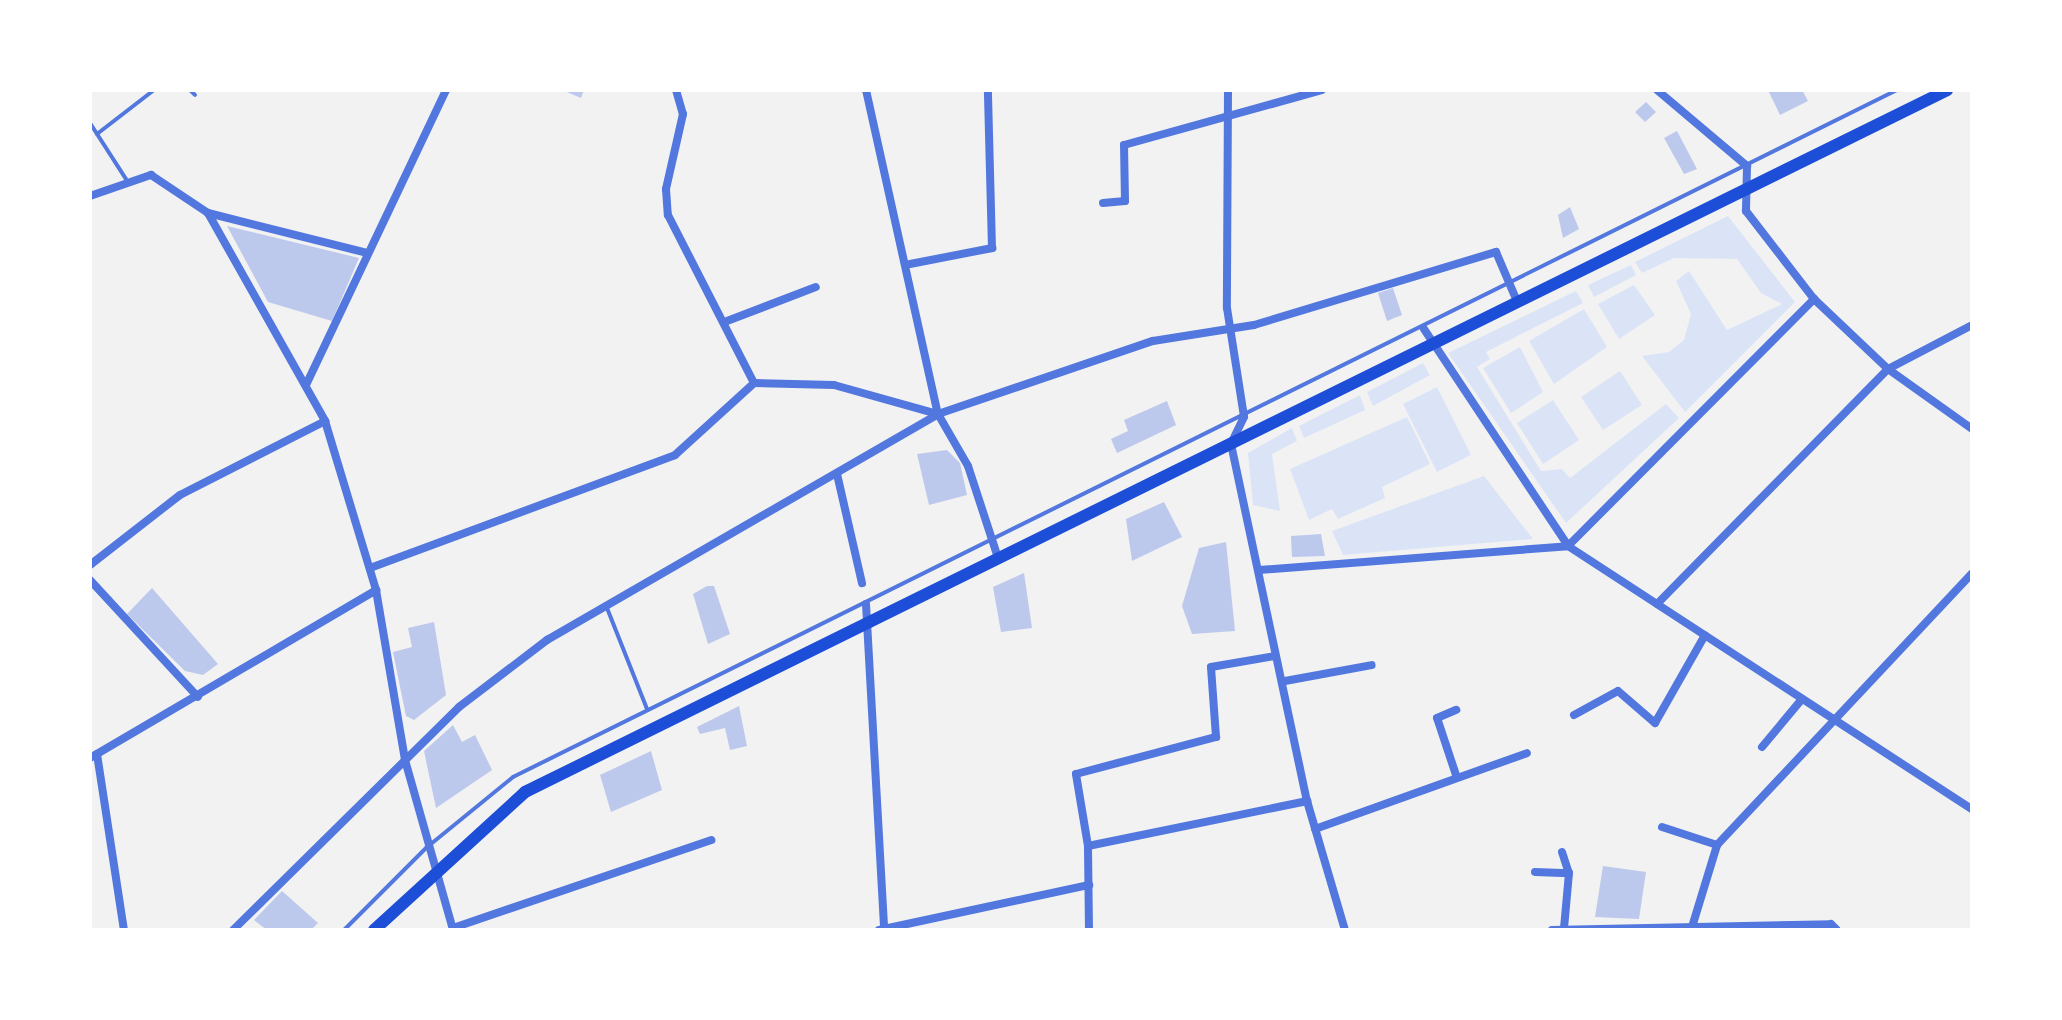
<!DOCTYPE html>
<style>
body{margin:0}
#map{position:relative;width:2062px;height:1020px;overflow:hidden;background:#f2f2f2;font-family:"Exo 2",sans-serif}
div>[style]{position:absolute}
.green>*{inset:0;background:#dbe4f7}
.building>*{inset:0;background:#bdc9ec}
.service>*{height:4px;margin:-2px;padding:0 2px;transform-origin:2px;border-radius:2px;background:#5277de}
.minor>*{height:8px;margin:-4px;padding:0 4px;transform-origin:4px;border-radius:4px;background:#5277de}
.secondary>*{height:12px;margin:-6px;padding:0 6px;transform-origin:6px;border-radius:6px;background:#1d4ed8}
span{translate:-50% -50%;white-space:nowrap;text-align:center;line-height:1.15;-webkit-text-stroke:6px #fff;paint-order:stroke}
.frame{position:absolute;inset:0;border:92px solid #fff;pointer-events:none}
</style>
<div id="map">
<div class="green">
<i style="clip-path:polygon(1728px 216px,1795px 302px,1685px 412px,1642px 356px,1669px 352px,1684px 340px,1691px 314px,1676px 281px,1689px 271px,1727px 330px,1782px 304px,1761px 293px,1737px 259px,1674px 258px,1642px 273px,1635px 262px)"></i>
<i style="clip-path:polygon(1631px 265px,1636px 275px,1594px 297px,1588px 285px)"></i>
<i style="clip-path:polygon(1634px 285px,1655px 315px,1619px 339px,1598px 304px)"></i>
<i style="clip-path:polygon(1576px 291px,1583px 303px,1486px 352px,1490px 359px,1477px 367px,1541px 471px,1562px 469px,1570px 478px,1666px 404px,1679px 418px,1566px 523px,1448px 353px)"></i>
<i style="clip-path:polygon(1584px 309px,1607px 347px,1554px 384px,1529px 341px)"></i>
<i style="clip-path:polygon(1520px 347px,1543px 392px,1511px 413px,1483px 368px)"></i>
<i style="clip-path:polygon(1423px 363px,1430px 375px,1373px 406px,1367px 392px)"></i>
<i style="clip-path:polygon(1620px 371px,1642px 405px,1603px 430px,1581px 397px)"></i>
<i style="clip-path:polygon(1437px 387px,1471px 455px,1437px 472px,1403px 404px)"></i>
<i style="clip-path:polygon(1360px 395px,1365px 410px,1304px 438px,1299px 426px)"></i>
<i style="clip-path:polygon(1553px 400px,1579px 440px,1543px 464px,1517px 423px)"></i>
<i style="clip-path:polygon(1407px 417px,1430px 464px,1382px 487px,1385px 498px,1338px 519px,1332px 509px,1309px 520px,1290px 469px)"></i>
<i style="clip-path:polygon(1292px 428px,1297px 441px,1272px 454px,1280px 511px,1253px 505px,1248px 453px)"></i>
<i style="clip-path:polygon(1484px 476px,1533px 539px,1343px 555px,1332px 531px)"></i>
</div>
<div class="building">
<i style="clip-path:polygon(562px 90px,584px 90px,581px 98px)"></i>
<i style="clip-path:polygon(1768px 90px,1802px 90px,1808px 101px,1780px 115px)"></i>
<i style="clip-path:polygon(1646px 102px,1656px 112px,1645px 122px,1635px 112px)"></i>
<i style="clip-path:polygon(1677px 131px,1697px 169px,1684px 174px,1664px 138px)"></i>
<i style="clip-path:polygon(1570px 207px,1579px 229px,1563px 238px,1558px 215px)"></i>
<i style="clip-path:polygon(227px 226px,359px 258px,332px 321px,268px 302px)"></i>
<i style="clip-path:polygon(1393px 288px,1402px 315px,1387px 321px,1378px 293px)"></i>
<i style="clip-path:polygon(1167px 401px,1176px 425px,1117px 453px,1111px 439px,1128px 431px,1124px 420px)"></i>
<i style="clip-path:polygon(947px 450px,960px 463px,967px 495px,929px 505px,917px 454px)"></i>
<i style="clip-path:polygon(1164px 502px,1182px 537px,1132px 561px,1126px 519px)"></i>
<i style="clip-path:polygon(1321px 534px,1325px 556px,1292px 557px,1291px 536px)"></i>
<i style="clip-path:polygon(1226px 542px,1235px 631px,1192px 634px,1182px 606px,1199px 548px)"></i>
<i style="clip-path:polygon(1024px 573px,1032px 628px,1001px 632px,993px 587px)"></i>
<i style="clip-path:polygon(707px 586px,714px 586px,730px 634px,708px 644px,693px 594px)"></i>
<i style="clip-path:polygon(152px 588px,218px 664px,203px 675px,185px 671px,127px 614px)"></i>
<i style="clip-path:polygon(434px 622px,446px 695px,414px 720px,406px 716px,393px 652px,412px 647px,408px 628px)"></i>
<i style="clip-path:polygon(739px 706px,747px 746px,730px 750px,725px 728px,700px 734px,697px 727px)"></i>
<i style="clip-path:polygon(453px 725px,462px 742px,475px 735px,492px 770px,436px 808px,424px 751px)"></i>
<i style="clip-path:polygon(651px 751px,662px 790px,611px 812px,600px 775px)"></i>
<i style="clip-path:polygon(1603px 866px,1646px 872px,1639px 919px,1595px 917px)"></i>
<i style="clip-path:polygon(282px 891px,318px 923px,311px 930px,267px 930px,254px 920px)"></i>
</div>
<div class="service">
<i style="left:190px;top:90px;width:7px;rotate:45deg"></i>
<i style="left:90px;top:123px;width:67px;rotate:57.3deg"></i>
<i style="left:97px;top:134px;width:72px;rotate:-37.7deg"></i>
<i style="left:607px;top:608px;width:109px;rotate:68.4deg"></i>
<i style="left:344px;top:930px;width:116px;rotate:-45deg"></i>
<i style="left:426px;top:848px;width:112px;rotate:-39.2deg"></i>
<i style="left:513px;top:777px;width:1545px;rotate:-26.4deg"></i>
</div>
<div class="minor">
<i style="left:676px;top:90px;width:25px;rotate:74deg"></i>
<i style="left:683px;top:114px;width:77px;rotate:102.8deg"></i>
<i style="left:666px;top:189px;width:26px;rotate:86deg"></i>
<i style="left:668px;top:215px;width:189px;rotate:62.9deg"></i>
<i style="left:866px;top:90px;width:332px;rotate:77.5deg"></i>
<i style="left:938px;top:414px;width:60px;rotate:60deg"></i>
<i style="left:968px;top:466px;width:97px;rotate:71.9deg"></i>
<i style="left:1228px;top:90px;width:218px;rotate:90.3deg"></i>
<i style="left:1227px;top:308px;width:110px;rotate:81.1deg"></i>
<i style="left:1244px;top:417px;width:30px;rotate:116deg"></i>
<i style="left:1231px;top:444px;width:365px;rotate:78deg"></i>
<i style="left:1307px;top:801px;width:134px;rotate:73.6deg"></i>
<i style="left:1657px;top:90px;width:118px;rotate:40.2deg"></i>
<i style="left:1747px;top:166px;width:45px;rotate:91.3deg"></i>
<i style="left:1746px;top:211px;width:111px;rotate:52.3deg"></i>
<i style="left:1814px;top:299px;width:102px;rotate:43.4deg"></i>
<i style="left:1888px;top:369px;width:103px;rotate:35.5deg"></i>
<i style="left:90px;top:196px;width:65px;rotate:-19deg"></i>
<i style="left:151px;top:175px;width:69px;rotate:33.7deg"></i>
<i style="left:208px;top:213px;width:239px;rotate:60.6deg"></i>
<i style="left:325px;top:421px;width:177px;rotate:73.2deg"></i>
<i style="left:376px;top:590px;width:172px;rotate:80.3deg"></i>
<i style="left:405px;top:760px;width:177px;rotate:74.2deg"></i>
<i style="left:1103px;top:203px;width:22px;rotate:-5deg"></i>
<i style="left:1125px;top:201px;width:56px;rotate:-91deg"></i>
<i style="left:1124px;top:145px;width:205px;rotate:-15.5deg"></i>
<i style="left:208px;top:213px;width:164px;rotate:14.1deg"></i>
<i style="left:910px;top:264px;width:84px;rotate:-11deg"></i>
<i style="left:992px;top:248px;width:158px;rotate:-91.5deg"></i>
<i style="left:727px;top:321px;width:95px;rotate:-20.9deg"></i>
<i style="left:1424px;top:329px;width:260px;rotate:56.4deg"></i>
<i style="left:1568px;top:546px;width:482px;rotate:33.1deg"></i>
<i style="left:754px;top:383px;width:80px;rotate:1.4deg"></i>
<i style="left:834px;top:385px;width:108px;rotate:15.6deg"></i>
<i style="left:306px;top:385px;width:327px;rotate:-64.6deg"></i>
<i style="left:837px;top:474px;width:112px;rotate:77.1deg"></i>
<i style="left:90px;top:565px;width:114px;rotate:-37.9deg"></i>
<i style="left:180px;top:495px;width:163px;rotate:-27deg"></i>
<i style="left:370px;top:568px;width:325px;rotate:-20.3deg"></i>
<i style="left:675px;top:455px;width:107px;rotate:-42.3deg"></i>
<i style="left:1259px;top:570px;width:310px;rotate:-4.4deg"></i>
<i style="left:1568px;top:546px;width:349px;rotate:-45.1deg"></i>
<i style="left:90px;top:580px;width:159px;rotate:47.3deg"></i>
<i style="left:866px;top:604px;width:323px;rotate:86.8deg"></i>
<i style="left:1657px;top:604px;width:330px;rotate:-45.5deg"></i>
<i style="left:1888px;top:369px;width:95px;rotate:-27.6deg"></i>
<i style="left:1285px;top:681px;width:88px;rotate:-10.4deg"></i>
<i style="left:1574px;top:715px;width:50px;rotate:-28.6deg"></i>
<i style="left:1618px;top:691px;width:49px;rotate:40.9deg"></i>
<i style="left:1655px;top:723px;width:101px;rotate:-60.4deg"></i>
<i style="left:1762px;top:747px;width:62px;rotate:-50.2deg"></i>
<i style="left:97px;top:754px;width:178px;rotate:81.3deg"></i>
<i style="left:90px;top:758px;width:332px;rotate:-30.4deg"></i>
<i style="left:1456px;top:775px;width:60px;rotate:-108.4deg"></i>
<i style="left:1437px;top:718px;width:21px;rotate:-23deg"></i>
<i style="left:1662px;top:827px;width:58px;rotate:18.1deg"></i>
<i style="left:1315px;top:829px;width:225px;rotate:-19.7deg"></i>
<i style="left:1088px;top:846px;width:224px;rotate:-11.6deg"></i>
<i style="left:1562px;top:852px;width:22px;rotate:72deg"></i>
<i style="left:1569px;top:873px;width:55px;rotate:95.2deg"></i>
<i style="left:1535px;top:872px;width:34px;rotate:2deg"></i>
<i style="left:1692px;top:927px;width:86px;rotate:-73deg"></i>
<i style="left:1717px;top:845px;width:373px;rotate:-46.8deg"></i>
<i style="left:453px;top:928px;width:273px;rotate:-18.8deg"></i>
<i style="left:233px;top:930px;width:317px;rotate:-44.6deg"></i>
<i style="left:459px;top:707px;width:111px;rotate:-37.3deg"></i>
<i style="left:547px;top:640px;width:452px;rotate:-30deg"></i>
<i style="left:938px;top:414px;width:227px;rotate:-18.8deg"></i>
<i style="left:1153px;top:341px;width:102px;rotate:-9deg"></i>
<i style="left:1254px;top:325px;width:253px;rotate:-16.8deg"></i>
<i style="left:1496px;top:252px;width:51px;rotate:66.9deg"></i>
<i style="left:879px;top:930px;width:215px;rotate:-12.1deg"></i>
<i style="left:1089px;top:930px;width:84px;rotate:-90.7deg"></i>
<i style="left:1088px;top:846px;width:73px;rotate:-99.5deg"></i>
<i style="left:1076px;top:774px;width:145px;rotate:-14.8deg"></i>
<i style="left:1216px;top:737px;width:70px;rotate:-94.1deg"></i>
<i style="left:1211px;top:667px;width:65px;rotate:-9.8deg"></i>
<i style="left:1552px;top:930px;width:279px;rotate:-1.2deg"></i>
<i style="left:1831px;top:924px;width:8px;rotate:45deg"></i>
</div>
<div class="secondary">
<i style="left:374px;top:930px;width:205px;rotate:-42.4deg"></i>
<i style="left:525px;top:792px;width:1586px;rotate:-26.27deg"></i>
</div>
<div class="frame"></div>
</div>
